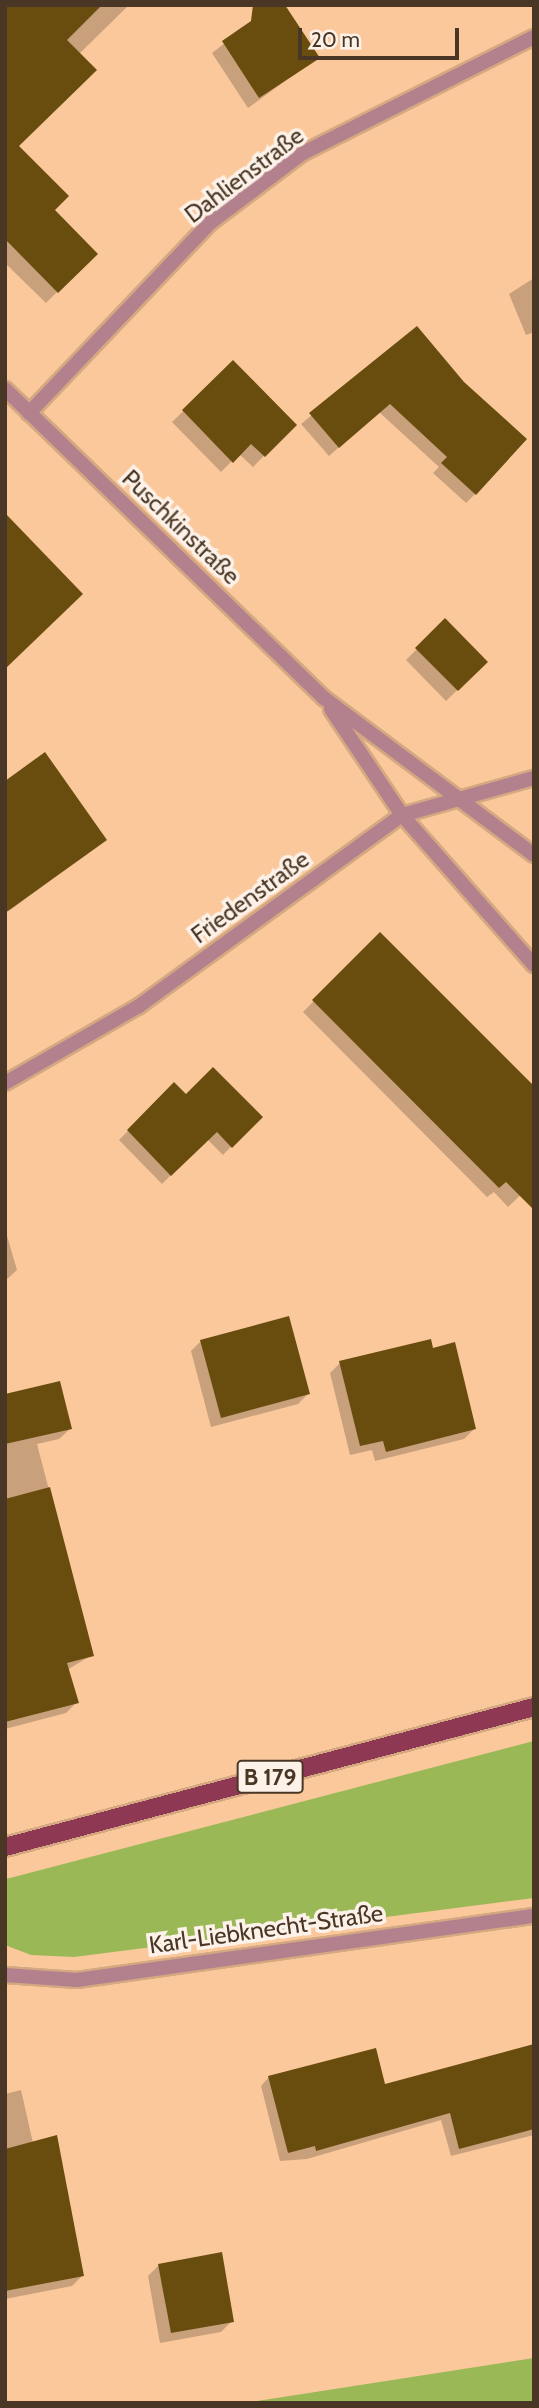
<!DOCTYPE html>
<meta charset="utf-8">
<style>
body{margin:0}
#map{position:relative;width:539px;height:2408px;overflow:hidden;background:#fbc89b;font-family:Cabin,sans-serif}
div>[style]{position:absolute}
.green>*{inset:0;background:#9ab856}
.shadow>*{inset:0;background:#0003}
.building>*{inset:0;background:#684d0f}
.roads{filter:drop-shadow(2px 0 #d4a881) drop-shadow(-2px 0 #d4a881) drop-shadow(0 2px #d4a881) drop-shadow(0 -2px #d4a881)}
.street>*{height:14px;margin:-7px;padding:0 7px;transform-origin:7px;border-radius:7px;background:#b3818d}
.primary>*{height:18px;margin:-9px;padding:0 9px;transform-origin:9px;border-radius:9px;background:#8f3853}
span{translate:-50% -50%;white-space:nowrap;text-align:center;line-height:1.15;-webkit-text-stroke:7px #fdf2e9;paint-order:stroke}
.shield-label span{padding:2px 5px;background:#fdf2e9;border:2px solid;border-radius:5px;-webkit-text-stroke-width:0}
.shield-label{font-size:23px;color:#4a3624;font-weight:700}
.street-label{font-size:24px;color:#4a3624}
.frame{position:absolute;inset:0;border:7px solid #4a3624;pointer-events:none}
.scale{position:absolute;left:298px;top:28px;width:161px;height:32px;box-sizing:border-box;border:4px solid #4a3624;border-top:0;padding-left:9px;font-size:21px;line-height:24px;white-space:nowrap;color:#4a3624;-webkit-text-stroke:5px #fdf2e9;paint-order:stroke}
</style>
<div id="map">
<div class="green">
<i style="clip-path:polygon(534px 1741px,534px 1898px,74px 1957px,31px 1955px,5px 1945px,6px 1879px)"></i>
<i style="clip-path:polygon(534px 2358px,534px 2403px,245px 2403px)"></i>
</div>
<div class="shadow">
<i style="clip-path:polygon(8px 5px,129px 5px,79px 54px)"></i>
<i style="clip-path:polygon(252px 22px,318px 57px,248px 108px,212px 53px)"></i>
<i style="clip-path:polygon(5px 135px,53px 210px,95px 254px,46px 303px,5px 263px)"></i>
<i style="clip-path:polygon(534px 278px,534px 332px,526px 335px,509px 294px)"></i>
<i style="clip-path:polygon(417px 329px,475px 494px,466px 503px,433px 473px,439px 467px,379px 412px,329px 456px,301px 424px)"></i>
<i style="clip-path:polygon(233px 363px,294px 425px,253px 467px,239px 454px,221px 472px,172px 422px)"></i>
<i style="clip-path:polygon(445px 621px,486px 662px,446px 701px,406px 660px)"></i>
<i style="clip-path:polygon(105px 840px,9px 911px,5px 905px)"></i>
<i style="clip-path:polygon(380px 934px,534px 1182px,508px 1207px,494px 1192px,487px 1197px,303px 1012px)"></i>
<i style="clip-path:polygon(174px 1085px,186px 1097px,260px 1117px,223px 1155px,207px 1139px,162px 1184px,119px 1140px)"></i>
<i style="clip-path:polygon(5px 1229px,17px 1270px,5px 1281px)"></i>
<i style="clip-path:polygon(201px 1341px,308px 1394px,298px 1404px,211px 1427px,191px 1351px)"></i>
<i style="clip-path:polygon(432px 1350px,475px 1428px,464px 1439px,375px 1461px,372px 1450px,350px 1455px,330px 1373px,340px 1363px)"></i>
<i style="clip-path:polygon(5px 1396px,70px 1429px,59px 1439px,37px 1444px,92px 1655px,67px 1670px,77px 1702px,66px 1713px,5px 1729px)"></i>
<i style="clip-path:polygon(534px 2061px,534px 2135px,451px 2156px,441px 2120px,307px 2159px,280px 2161px,261px 2086px,269px 2077px,384px 2086px)"></i>
<i style="clip-path:polygon(21px 2090px,33px 2143px,82px 2276px,72px 2286px,5px 2299px,5px 2094px)"></i>
<i style="clip-path:polygon(159px 2265px,232px 2321px,221px 2332px,160px 2343px,148px 2276px)"></i>
</div>
<div class="building">
<i style="clip-path:polygon(5px 5px,102px 5px,67px 40px,97px 70px,19px 146px,69px 196px,55px 210px,98px 254px,58px 293px,5px 239px)"></i>
<i style="clip-path:polygon(253px 5px,285px 5px,320px 58px,259px 98px,222px 41px,251px 21px)"></i>
<i style="clip-path:polygon(417px 326px,464px 382px,527px 439px,476px 495px,441px 463px,447px 457px,390px 404px,339px 448px,309px 413px)"></i>
<i style="clip-path:polygon(233px 360px,297px 425px,265px 457px,251px 444px,233px 463px,182px 410px)"></i>
<i style="clip-path:polygon(5px 513px,83px 594px,5px 669px)"></i>
<i style="clip-path:polygon(445px 618px,488px 662px,458px 691px,415px 648px)"></i>
<i style="clip-path:polygon(45px 752px,107px 840px,5px 913px,5px 781px)"></i>
<i style="clip-path:polygon(380px 932px,534px 1086px,534px 1210px,506px 1182px,499px 1188px,312px 1000px)"></i>
<i style="clip-path:polygon(213px 1067px,263px 1117px,232px 1148px,217px 1132px,171px 1176px,127px 1130px,174px 1082px,186px 1094px)"></i>
<i style="clip-path:polygon(289px 1316px,310px 1394px,221px 1418px,200px 1340px)"></i>
<i style="clip-path:polygon(431px 1339px,433px 1348px,455px 1342px,476px 1429px,386px 1452px,383px 1441px,360px 1446px,339px 1361px)"></i>
<i style="clip-path:polygon(60px 1381px,72px 1429px,5px 1444px,5px 1394px)"></i>
<i style="clip-path:polygon(50px 1487px,94px 1656px,67px 1663px,79px 1703px,5px 1722px,5px 1499px)"></i>
<i style="clip-path:polygon(534px 2044px,534px 2129px,459px 2149px,450px 2113px,316px 2151px,315px 2146px,288px 2153px,268px 2076px,376px 2048px,385px 2084px)"></i>
<i style="clip-path:polygon(57px 2135px,84px 2276px,5px 2291px,5px 2149px)"></i>
<i style="clip-path:polygon(222px 2252px,234px 2322px,171px 2333px,158px 2264px)"></i>
</div>
<div class="roads">
<div class="street">
<i style="left:5px;top:389px;width:444px;rotate:44.1deg"></i>
<i style="left:324px;top:698px;width:262px;rotate:36.8deg"></i>
<i style="left:29px;top:413px;width:262px;rotate:-46.4deg"></i>
<i style="left:210px;top:223px;width:116px;rotate:-37deg"></i>
<i style="left:303px;top:153px;width:258px;rotate:-26.7deg"></i>
<i style="left:331px;top:709px;width:128px;rotate:56.2deg"></i>
<i style="left:402px;top:815px;width:200px;rotate:48.7deg"></i>
<i style="left:5px;top:1083px;width:155px;rotate:-29.9deg"></i>
<i style="left:139px;top:1006px;width:325px;rotate:-36deg"></i>
<i style="left:402px;top:815px;width:137px;rotate:-15.7deg"></i>
<i style="left:5px;top:1975px;width:72px;rotate:4deg"></i>
<i style="left:77px;top:1980px;width:461px;rotate:-8deg"></i>
</div>
<div class="primary">
<i style="left:5px;top:1847px;width:547px;rotate:-14.82deg"></i>
</div>
</div>
<div class="shield-label">
<span style="left:270px;top:1777px">B 179</span>
</div>
<div class="street-label">
<span style="left:244px;top:175px;rotate:-37deg">Dahlienstraße</span>
<span style="left:181px;top:527px;rotate:44deg">Puschkinstraße</span>
<span style="left:250px;top:897px;rotate:-36deg">Friedenstraße</span>
<span style="left:266px;top:1929px;rotate:-8deg">Karl-Liebknecht-Straße</span>
</div>
<div class="frame"></div>
<div class="scale">20 m</div>
</div>
